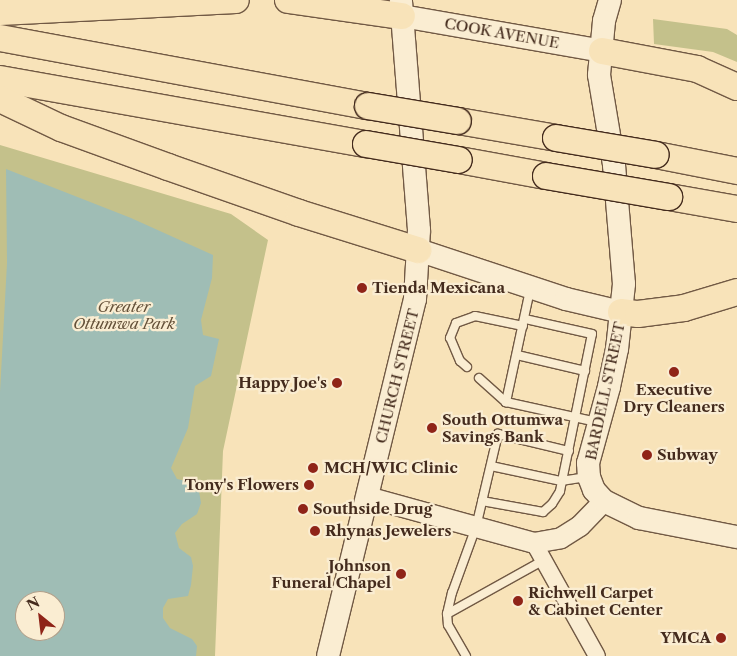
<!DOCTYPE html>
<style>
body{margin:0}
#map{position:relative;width:737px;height:656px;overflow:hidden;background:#f8e3b9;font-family:"Libre Caslon Text",serif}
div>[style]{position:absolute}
.green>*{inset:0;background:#c4c18b}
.water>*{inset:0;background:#9fbdb5}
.roads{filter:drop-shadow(1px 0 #715944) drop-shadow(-1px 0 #715944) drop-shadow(0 1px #715944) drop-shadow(0 -1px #715944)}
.service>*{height:8px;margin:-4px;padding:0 4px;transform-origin:4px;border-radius:4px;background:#faedd2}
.minor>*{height:16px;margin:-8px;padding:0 8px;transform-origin:8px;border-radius:8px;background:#faedd2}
.tertiary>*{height:20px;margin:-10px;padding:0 10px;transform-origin:10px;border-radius:10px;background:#faedd2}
.secondary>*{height:22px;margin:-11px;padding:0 11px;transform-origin:11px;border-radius:11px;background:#faedd2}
.trunk>*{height:26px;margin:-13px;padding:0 13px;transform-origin:13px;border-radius:13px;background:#f8e3b9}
.bridges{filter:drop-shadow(1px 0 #442b1d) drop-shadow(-1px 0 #442b1d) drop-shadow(0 1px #442b1d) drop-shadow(0 -1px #442b1d)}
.trunk-bridge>*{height:26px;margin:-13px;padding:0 13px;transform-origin:13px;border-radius:13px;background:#f8e3b9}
.dots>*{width:14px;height:14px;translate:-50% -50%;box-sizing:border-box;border:2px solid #faedd2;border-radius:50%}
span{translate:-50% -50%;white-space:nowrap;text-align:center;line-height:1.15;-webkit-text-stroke:4.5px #faedd2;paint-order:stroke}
.street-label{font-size:15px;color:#442b1d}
.poi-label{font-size:15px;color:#442b1d;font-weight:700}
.left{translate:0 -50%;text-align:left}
.right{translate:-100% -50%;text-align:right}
.park-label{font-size:15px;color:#645038;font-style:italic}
.north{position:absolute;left:15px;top:591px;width:50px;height:50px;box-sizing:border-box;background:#faedd2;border:1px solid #b19f8a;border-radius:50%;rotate:331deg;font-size:14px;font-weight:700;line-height:20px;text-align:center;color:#442b1d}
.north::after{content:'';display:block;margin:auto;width:18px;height:22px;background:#8f2418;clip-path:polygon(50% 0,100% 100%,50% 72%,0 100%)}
</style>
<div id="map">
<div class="green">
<i style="clip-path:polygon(653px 19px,727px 29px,737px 35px,737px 62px,713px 52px,654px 44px)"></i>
<i style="clip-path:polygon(evenodd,0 145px,231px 214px,268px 240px,223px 451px,215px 656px,0 656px,0 145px,25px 601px,55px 601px,55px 631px,25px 631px,25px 601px)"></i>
</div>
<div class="water">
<i style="clip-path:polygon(evenodd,6px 169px,131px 218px,213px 255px,212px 278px,201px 320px,203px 335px,219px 339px,211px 376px,195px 386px,188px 428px,171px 468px,177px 479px,190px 482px,199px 491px,201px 503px,197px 514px,182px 524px,175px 533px,179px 548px,191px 557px,193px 566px,191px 585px,188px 596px,168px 599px,163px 608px,163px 618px,170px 628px,192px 639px,197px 646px,196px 656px,0 656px,0 392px,7px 263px,6px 169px,25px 601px,55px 601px,55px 631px,25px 631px,25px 601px)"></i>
</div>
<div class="roads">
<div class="service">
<i style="left:530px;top:290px;width:115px;rotate:102.1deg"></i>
<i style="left:506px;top:402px;width:93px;rotate:12.4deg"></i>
<i style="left:517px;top:355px;width:70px;rotate:13.2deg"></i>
<i style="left:467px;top:367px;width:9px;rotate:-139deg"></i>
<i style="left:460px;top:361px;width:25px;rotate:-113deg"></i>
<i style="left:450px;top:338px;width:16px;rotate:-68deg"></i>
<i style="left:456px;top:323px;width:20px;rotate:-20deg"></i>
<i style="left:475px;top:316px;width:49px;rotate:11.8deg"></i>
<i style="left:479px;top:378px;width:36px;rotate:42deg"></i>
<i style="left:491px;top:466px;width:72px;rotate:12.1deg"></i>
<i style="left:561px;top:481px;width:26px;rotate:-9deg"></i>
<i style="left:482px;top:501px;width:62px;rotate:10.2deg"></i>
<i style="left:543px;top:512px;width:12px;rotate:-42deg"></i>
<i style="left:552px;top:504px;width:15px;rotate:-58deg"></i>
<i style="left:560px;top:491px;width:160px;rotate:-78.5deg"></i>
<i style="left:592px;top:334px;width:69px;rotate:-167.4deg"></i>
<i style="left:447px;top:614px;width:111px;rotate:-29.1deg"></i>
<i style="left:466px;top:656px;width:36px;rotate:-120deg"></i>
<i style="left:448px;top:625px;width:11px;rotate:-95deg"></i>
<i style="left:447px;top:614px;width:22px;rotate:-77deg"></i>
<i style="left:452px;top:593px;width:70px;rotate:-70deg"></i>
<i style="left:476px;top:527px;width:96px;rotate:-76.7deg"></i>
<i style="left:498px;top:434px;width:73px;rotate:13.5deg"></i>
</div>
<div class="minor">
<i style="left:534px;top:543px;width:129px;rotate:60.9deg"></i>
</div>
<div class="tertiary">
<i style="left:367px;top:497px;width:173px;rotate:15.4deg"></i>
<i style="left:534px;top:543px;width:27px;rotate:-10deg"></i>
<i style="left:561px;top:538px;width:22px;rotate:-32deg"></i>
<i style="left:580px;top:526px;width:35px;rotate:-46deg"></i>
</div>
<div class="secondary">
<i style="left:610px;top:0;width:22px;rotate:106deg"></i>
<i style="left:604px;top:21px;width:54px;rotate:95.3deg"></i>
<i style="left:599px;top:75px;width:91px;rotate:80.5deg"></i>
<i style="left:614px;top:165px;width:119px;rotate:85.2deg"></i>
<i style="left:624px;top:284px;width:65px;rotate:96.1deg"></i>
<i style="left:617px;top:349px;width:39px;rotate:102deg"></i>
<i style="left:609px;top:387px;width:79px;rotate:105.4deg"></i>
<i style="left:588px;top:463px;width:14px;rotate:86deg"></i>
<i style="left:589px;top:477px;width:14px;rotate:69deg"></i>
<i style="left:594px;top:490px;width:15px;rotate:48deg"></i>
<i style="left:604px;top:501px;width:39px;rotate:26deg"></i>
<i style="left:639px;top:518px;width:100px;rotate:11deg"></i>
<i style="left:402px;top:16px;width:203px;rotate:9.9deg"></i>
<i style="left:418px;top:250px;width:156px;rotate:18.3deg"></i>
<i style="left:566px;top:299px;width:57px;rotate:13.3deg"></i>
<i style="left:328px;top:656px;width:367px;rotate:-76.3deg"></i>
<i style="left:415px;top:299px;width:69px;rotate:-86.7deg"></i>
<i style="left:419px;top:230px;width:231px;rotate:-94.5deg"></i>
</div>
<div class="trunk">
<i style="left:288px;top:0;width:115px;rotate:8deg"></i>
<i style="left:0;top:12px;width:236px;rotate:-2.9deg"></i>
<i style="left:0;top:38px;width:374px;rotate:10.5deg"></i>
<i style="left:602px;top:51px;width:97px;rotate:10.7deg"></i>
<i style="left:697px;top:69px;width:44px;rotate:24.2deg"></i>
<i style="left:0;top:79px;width:372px;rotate:10.1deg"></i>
<i style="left:0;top:99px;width:68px;rotate:25.4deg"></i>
<i style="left:61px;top:128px;width:114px;rotate:20deg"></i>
<i style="left:168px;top:167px;width:139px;rotate:19.3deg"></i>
<i style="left:299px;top:213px;width:125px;rotate:17.3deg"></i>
<i style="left:458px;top:121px;width:99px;rotate:9.8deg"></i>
<i style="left:656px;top:155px;width:83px;rotate:11.2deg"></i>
<i style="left:459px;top:160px;width:88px;rotate:10.4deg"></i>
<i style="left:669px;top:197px;width:69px;rotate:10deg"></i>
<i style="left:621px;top:312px;width:17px;rotate:7deg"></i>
<i style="left:638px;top:314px;width:46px;rotate:-7.4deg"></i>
<i style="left:684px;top:308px;width:55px;rotate:-16.8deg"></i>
</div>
</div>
<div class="bridges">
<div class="trunk-bridge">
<i style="left:368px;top:106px;width:91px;rotate:9.5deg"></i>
<i style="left:556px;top:138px;width:101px;rotate:9.6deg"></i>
<i style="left:366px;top:144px;width:94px;rotate:9.8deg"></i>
<i style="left:546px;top:176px;width:125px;rotate:9.7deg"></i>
</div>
</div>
<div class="dots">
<i style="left:362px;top:288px;background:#8f2418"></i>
<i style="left:674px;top:372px;background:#8f2418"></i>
<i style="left:337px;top:383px;background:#8f2418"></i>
<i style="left:432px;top:428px;background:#8f2418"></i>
<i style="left:647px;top:455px;background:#8f2418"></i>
<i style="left:313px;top:468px;background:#8f2418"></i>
<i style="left:309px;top:485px;background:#8f2418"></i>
<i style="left:303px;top:509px;background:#8f2418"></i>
<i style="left:315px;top:531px;background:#8f2418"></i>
<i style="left:401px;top:574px;background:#8f2418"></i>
<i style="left:518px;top:601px;background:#8f2418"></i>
<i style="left:721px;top:638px;background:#8f2418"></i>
</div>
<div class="street-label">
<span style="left:502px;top:33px;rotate:10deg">COOK AVENUE</span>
<span style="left:397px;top:376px;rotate:-76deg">CHURCH STREET</span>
<span style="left:605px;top:391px;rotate:-78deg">BARDELL STREET</span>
</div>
<div class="poi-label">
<span class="left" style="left:372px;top:288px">Tienda Mexicana</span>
<span class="right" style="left:327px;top:383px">Happy Joe's</span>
<span style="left:674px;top:398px">Executive<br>Dry Cleaners</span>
<span class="left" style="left:442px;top:428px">South Ottumwa<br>Savings Bank</span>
<span class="left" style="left:657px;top:455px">Subway</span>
<span class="left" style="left:324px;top:468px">MCH/WIC Clinic</span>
<span class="right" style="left:299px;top:485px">Tony's Flowers</span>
<span class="left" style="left:313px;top:509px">Southside Drug</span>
<span class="left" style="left:325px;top:531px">Rhynas Jewelers</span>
<span class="right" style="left:391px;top:574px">Johnson<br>Funeral Chapel</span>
<span class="left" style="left:528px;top:601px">Richwell Carpet<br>&amp; Cabinet Center</span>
<span class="right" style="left:711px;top:638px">YMCA</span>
</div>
<div class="park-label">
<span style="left:124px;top:315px">Greater<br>Ottumwa Park</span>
</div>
<div class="north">N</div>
</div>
